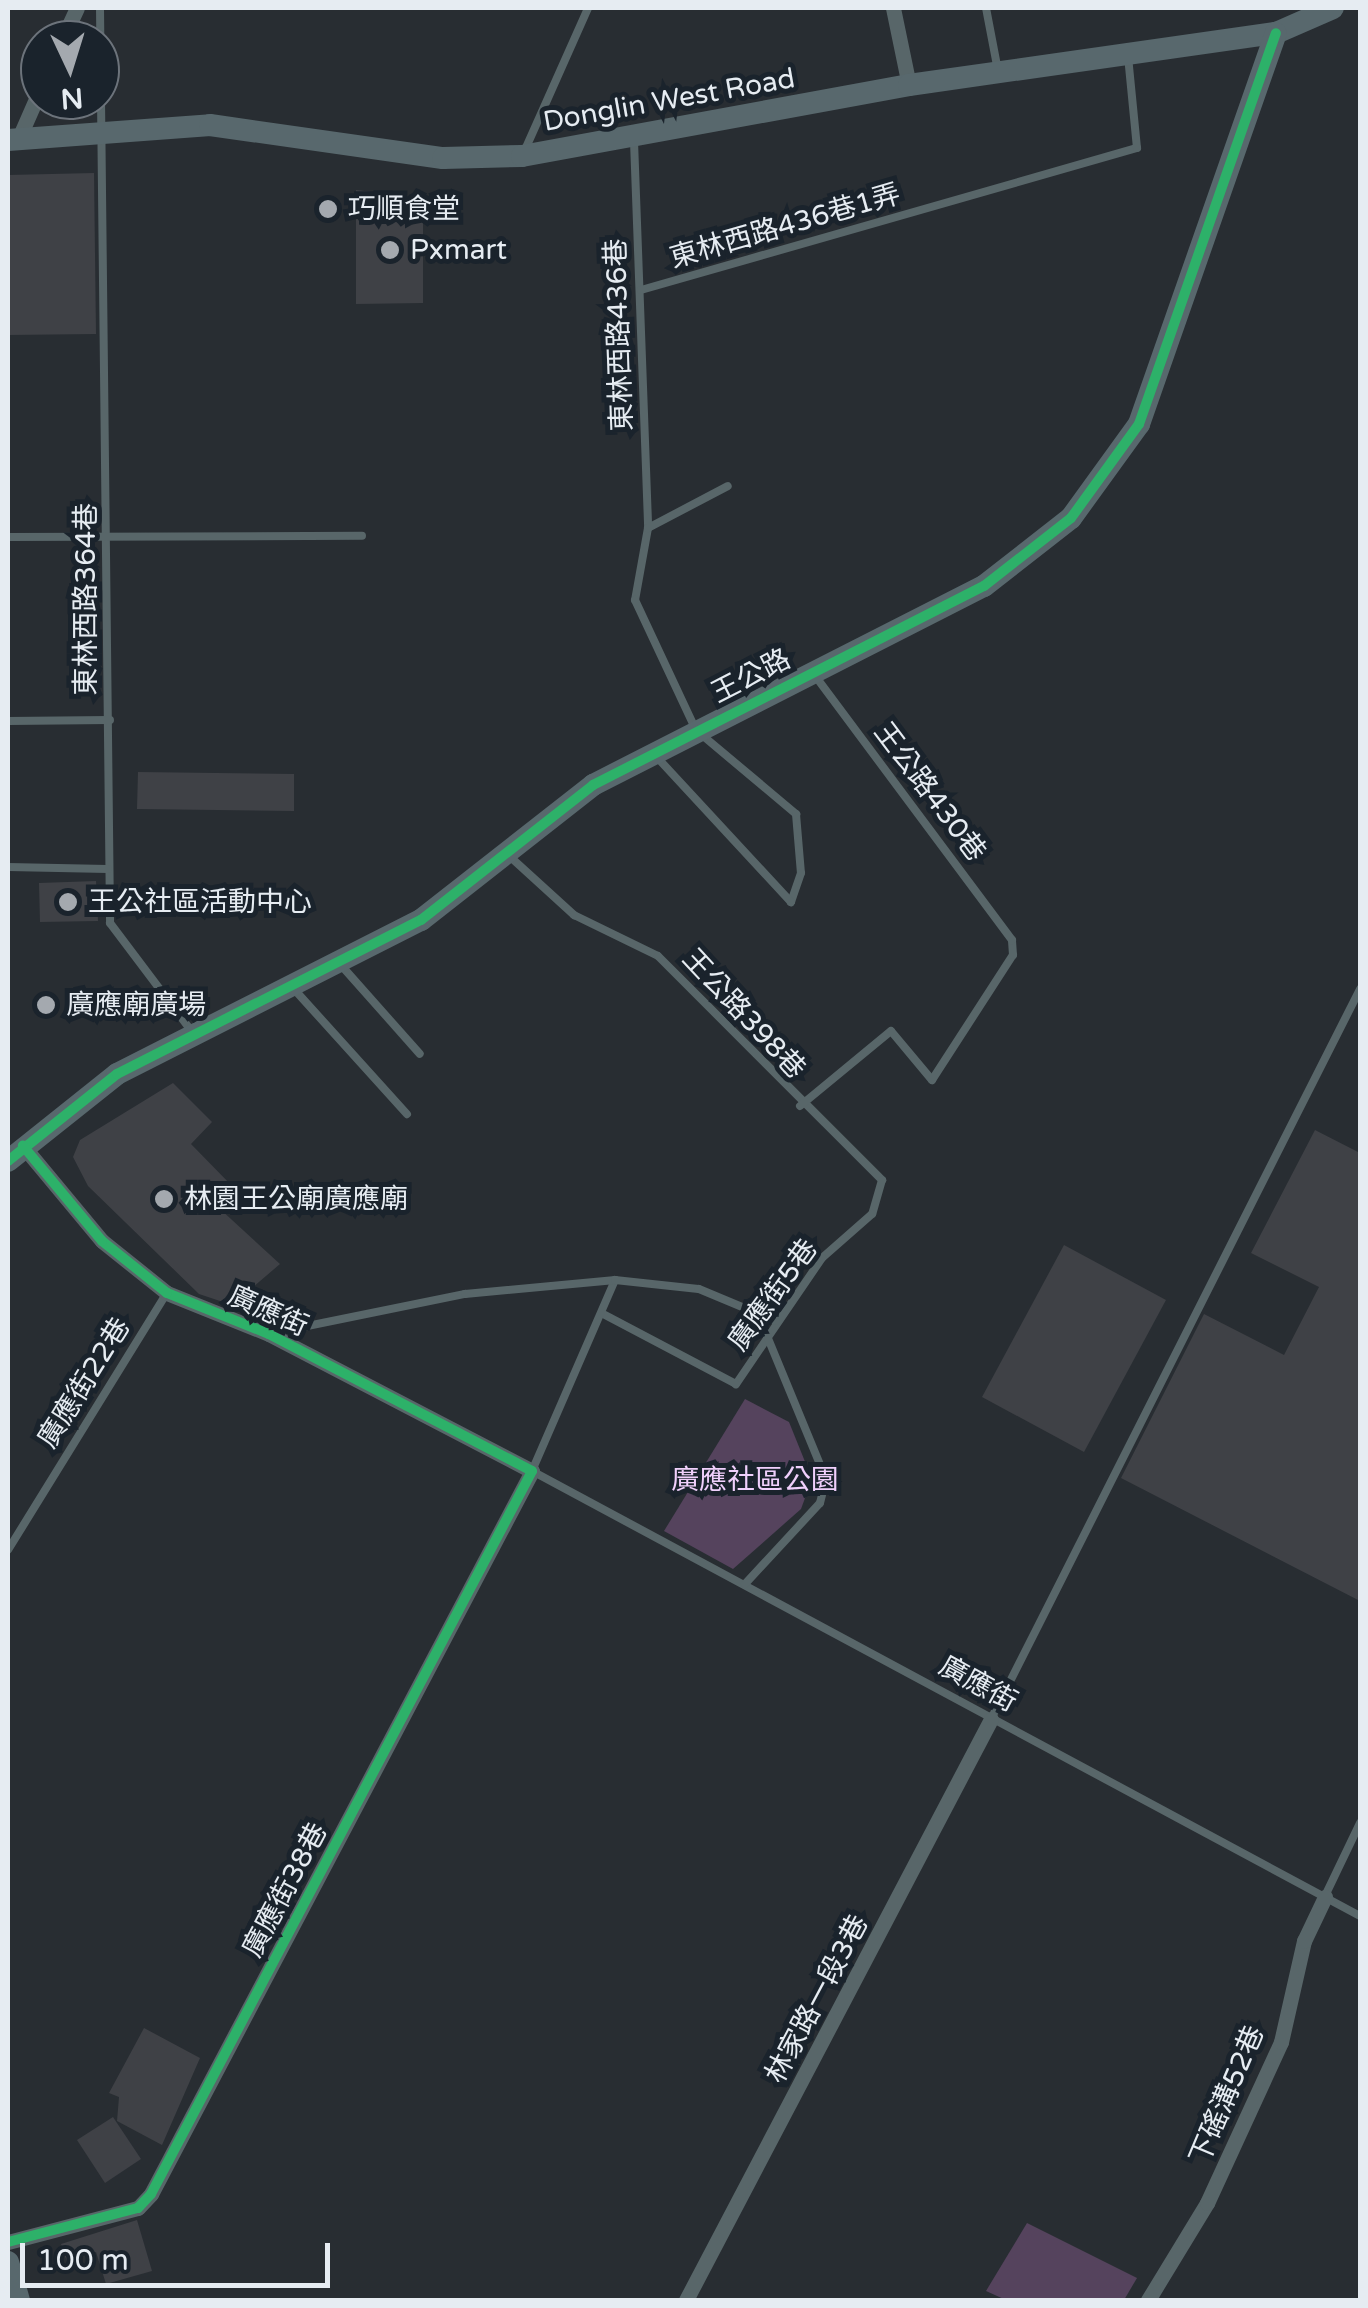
<!DOCTYPE html>
<meta charset="utf-8">
<style>
body{margin:0}
#map{position:relative;width:1368px;height:2308px;overflow:hidden;background:#282d32;font-family:"Varela Round","Noto Sans TC",sans-serif}
div>[style]{position:absolute}
.green>*{inset:0;background:#55435d}
.building>*{inset:0;background:#3f4146}
.lane>*{height:8px;margin:-4px;padding:0 4px;transform-origin:4px;border-radius:4px;background:#586669}
.street>*{height:15px;margin:-7.5px;padding:0 7.5px;transform-origin:7.5px;border-radius:7.5px;background:#586669}
.secondary>*{height:22px;margin:-11px;padding:0 11px;transform-origin:11px;border-radius:11px;background:#58686d}
.cycleway>*{height:10px;margin:-5px;padding:0 5px;transform-origin:5px;border-radius:5px;background:#2db169}
.dots>*{width:28px;height:28px;translate:-50% -50%;box-sizing:border-box;border:5px solid #1a232c;border-radius:50%}
span{translate:-50% -50%;white-space:nowrap;text-align:center;line-height:1.15;-webkit-text-stroke:10px #1a232c;paint-order:stroke}
.street-label{font-size:28px;color:#e6ecf2}
.poi-label{font-size:28px;color:#e6ecf2}
.left{translate:0 -50%;text-align:left}
.park-label{font-size:28px;color:#f0d0fc}
.frame{position:absolute;inset:0;border:10px solid #e6ecf2;pointer-events:none}
.north{position:absolute;left:20px;top:20px;width:100px;height:100px;box-sizing:border-box;background:#1a232c;border:2px solid #6c737b;border-radius:50%;rotate:176deg;font-size:28px;font-weight:700;line-height:40px;text-align:center;color:#e6ecf2}
.north::after{content:'';display:block;margin:auto;width:35px;height:45px;background:#a4a9af;clip-path:polygon(50% 0,100% 100%,50% 72%,0 100%)}
.scale{position:absolute;left:20px;top:2243px;width:310px;height:45px;box-sizing:border-box;border:5px solid #e6ecf2;border-top:0;padding-left:12px;font-size:30px;line-height:35px;white-space:nowrap;color:#e6ecf2;-webkit-text-stroke:8px #1a232c;paint-order:stroke}
</style>
<div id="map">
<div class="green">
<i style="clip-path:polygon(745px 1399px,789px 1422px,812px 1479px,801px 1509px,733px 1569px,664px 1531px)"></i>
<i style="clip-path:polygon(1027px 2223px,1137px 2278px,1124px 2300px,1006px 2300px,986px 2291px)"></i>
</div>
<div class="building">
<i style="clip-path:polygon(94px 173px,96px 334px,8px 335px,8px 175px)"></i>
<i style="clip-path:polygon(356px 190px,423px 198px,423px 303px,356px 304px)"></i>
<i style="clip-path:polygon(138px 772px,294px 774px,294px 811px,137px 809px)"></i>
<i style="clip-path:polygon(96px 881px,98px 921px,40px 922px,39px 883px)"></i>
<i style="clip-path:polygon(173px 1083px,212px 1122px,191px 1144px,235px 1189px,219px 1208px,280px 1264px,232px 1305px,199px 1294px,88px 1186px,73px 1157px,80px 1140px)"></i>
<i style="clip-path:polygon(1315px 1130px,1360px 1153px,1360px 1601px,1121px 1478px,1204px 1314px,1284px 1355px,1319px 1287px,1251px 1253px)"></i>
<i style="clip-path:polygon(1064px 1245px,1166px 1300px,1084px 1452px,982px 1397px)"></i>
<i style="clip-path:polygon(144px 2028px,200px 2058px,162px 2145px,117px 2121px,119px 2097px,109px 2093px)"></i>
<i style="clip-path:polygon(113px 2117px,141px 2159px,105px 2183px,77px 2140px)"></i>
<i style="clip-path:polygon(137px 2220px,152px 2271px,106px 2284px,96px 2252px,67px 2262px,61px 2244px)"></i>
</div>
<div class="lane">
<i style="left:100px;top:8px;width:915px;rotate:89.37deg"></i>
<i style="left:110px;top:923px;width:136px;rotate:53deg"></i>
<i style="left:986px;top:8px;width:64px;rotate:79.2deg"></i>
<i style="left:634px;top:141px;width:387px;rotate:87.9deg"></i>
<i style="left:648px;top:528px;width:73px;rotate:100.2deg"></i>
<i style="left:635px;top:600px;width:144px;rotate:64.9deg"></i>
<i style="left:696px;top:730px;width:131px;rotate:40deg"></i>
<i style="left:796px;top:814px;width:59px;rotate:85.2deg"></i>
<i style="left:801px;top:873px;width:31px;rotate:109deg"></i>
<i style="left:791px;top:902px;width:200px;rotate:-132.8deg"></i>
<i style="left:524px;top:152px;width:158px;rotate:-66deg"></i>
<i style="left:641px;top:290px;width:516px;rotate:-15.98deg"></i>
<i style="left:1137px;top:148px;width:92px;rotate:-95.6deg"></i>
<i style="left:648px;top:528px;width:90px;rotate:-27.7deg"></i>
<i style="left:8px;top:537px;width:354px;rotate:-0.2deg"></i>
<i style="left:8px;top:721px;width:102px;rotate:-0.6deg"></i>
<i style="left:507px;top:854px;width:91px;rotate:42.3deg"></i>
<i style="left:574px;top:915px;width:93px;rotate:26deg"></i>
<i style="left:658px;top:956px;width:317px;rotate:45deg"></i>
<i style="left:882px;top:1180px;width:35px;rotate:106deg"></i>
<i style="left:872px;top:1214px;width:67px;rotate:138.7deg"></i>
<i style="left:822px;top:1258px;width:153px;rotate:124.3deg"></i>
<i style="left:736px;top:1384px;width:148px;rotate:-152.2deg"></i>
<i style="left:8px;top:867px;width:100px;rotate:1.1deg"></i>
<i style="left:340px;top:964px;width:120px;rotate:48.4deg"></i>
<i style="left:293px;top:988px;width:170px;rotate:47.9deg"></i>
<i style="left:800px;top:1106px;width:118px;rotate:-39.5deg"></i>
<i style="left:891px;top:1031px;width:64px;rotate:50.1deg"></i>
<i style="left:932px;top:1080px;width:149px;rotate:-57.1deg"></i>
<i style="left:1013px;top:955px;width:15px;rotate:-94deg"></i>
<i style="left:1012px;top:940px;width:329px;rotate:-126.7deg"></i>
<i style="left:615px;top:1280px;width:208px;rotate:113.5deg"></i>
<i style="left:532px;top:1471px;width:940px;rotate:28.26deg"></i>
<i style="left:273px;top:1333px;width:196px;rotate:-11.5deg"></i>
<i style="left:465px;top:1294px;width:151px;rotate:-5.3deg"></i>
<i style="left:615px;top:1280px;width:84px;rotate:6.1deg"></i>
<i style="left:699px;top:1289px;width:83px;rotate:22.6deg"></i>
<i style="left:8px;top:1550px;width:302px;rotate:-58.3deg"></i>
<i style="left:745px;top:1584px;width:110px;rotate:-47.2deg"></i>
<i style="left:820px;top:1503px;width:25px;rotate:-76deg"></i>
<i style="left:826px;top:1479px;width:155px;rotate:-112.4deg"></i>
<i style="left:991px;top:1719px;width:818px;rotate:-63.18deg"></i>
<i style="left:1325px;top:1896px;width:81px;rotate:-64.4deg"></i>
</div>
<div class="street">
<i style="left:893px;top:8px;width:79px;rotate:78.3deg"></i>
<i style="left:62px;top:40px;width:35px;rotate:-65deg"></i>
<i style="left:18px;top:140px;width:55px;rotate:-66.3deg"></i>
<i style="left:8px;top:2242px;width:134px;rotate:-14.7deg"></i>
<i style="left:138px;top:2208px;width:19px;rotate:-47deg"></i>
<i style="left:151px;top:2194px;width:817px;rotate:-62.21deg"></i>
<i style="left:532px;top:1471px;width:297px;rotate:-152.5deg"></i>
<i style="left:269px;top:1334px;width:110px;rotate:-158.1deg"></i>
<i style="left:167px;top:1293px;width:83px;rotate:-141.3deg"></i>
<i style="left:102px;top:1241px;width:124px;rotate:-129.7deg"></i>
<i style="left:686px;top:2300px;width:656px;rotate:-62.3deg"></i>
<i style="left:1148px;top:2300px;width:114px;rotate:-58.7deg"></i>
<i style="left:1207px;top:2203px;width:177px;rotate:-65.3deg"></i>
<i style="left:1281px;top:2042px;width:104px;rotate:-77.2deg"></i>
<i style="left:1304px;top:1941px;width:49px;rotate:-64.5deg"></i>
</div>
<div class="secondary">
<i style="left:8px;top:140px;width:203px;rotate:-4.2deg"></i>
<i style="left:210px;top:125px;width:235px;rotate:8.1deg"></i>
<i style="left:443px;top:158px;width:79px;rotate:-1.5deg"></i>
<i style="left:522px;top:156px;width:393px;rotate:-10.4deg"></i>
<i style="left:909px;top:85px;width:371px;rotate:-8.1deg"></i>
<i style="left:1276px;top:33px;width:62px;rotate:-23.7deg"></i>
<i style="left:8px;top:1161px;width:139px;rotate:-38.6deg"></i>
<i style="left:117px;top:1074px;width:341px;rotate:-26.9deg"></i>
<i style="left:421px;top:920px;width:219px;rotate:-38.1deg"></i>
<i style="left:593px;top:785px;width:439px;rotate:-27deg"></i>
<i style="left:984px;top:586px;width:110px;rotate:-38deg"></i>
<i style="left:1071px;top:518px;width:116px;rotate:-54.1deg"></i>
<i style="left:1139px;top:424px;width:414px;rotate:-70.7deg"></i>
<i style="left:8px;top:2262px;width:40px;rotate:74deg"></i>
</div>
<div class="cycleway">
<i style="left:8px;top:1161px;width:139px;rotate:-38.6deg"></i>
<i style="left:117px;top:1074px;width:341px;rotate:-26.9deg"></i>
<i style="left:421px;top:920px;width:219px;rotate:-38.1deg"></i>
<i style="left:593px;top:785px;width:439px;rotate:-27deg"></i>
<i style="left:984px;top:586px;width:110px;rotate:-38deg"></i>
<i style="left:1071px;top:518px;width:116px;rotate:-54.1deg"></i>
<i style="left:1139px;top:424px;width:414px;rotate:-70.7deg"></i>
<i style="left:8px;top:2242px;width:134px;rotate:-14.7deg"></i>
<i style="left:138px;top:2208px;width:19px;rotate:-47deg"></i>
<i style="left:151px;top:2194px;width:817px;rotate:-62.21deg"></i>
<i style="left:532px;top:1471px;width:297px;rotate:-152.5deg"></i>
<i style="left:269px;top:1334px;width:110px;rotate:-158.1deg"></i>
<i style="left:167px;top:1293px;width:83px;rotate:-141.3deg"></i>
<i style="left:102px;top:1241px;width:124px;rotate:-129.7deg"></i>
</div>
<div class="dots">
<i style="left:328px;top:209px;background:#a4a9af"></i>
<i style="left:390px;top:250px;background:#a4a9af"></i>
<i style="left:68px;top:902px;background:#a4a9af"></i>
<i style="left:46px;top:1005px;background:#a4a9af"></i>
<i style="left:164px;top:1199px;background:#a4a9af"></i>
</div>
<div class="street-label">
<span style="left:669px;top:100px;rotate:-10deg">Donglin West Road</span>
<span style="left:785px;top:226px;rotate:-16deg">東林西路436巷1弄</span>
<span style="left:619px;top:335px;rotate:-92deg">東林西路436巷</span>
<span style="left:86px;top:599px;rotate:-90deg">東林西路364巷</span>
<span style="left:751px;top:676px;rotate:-27deg">王公路</span>
<span style="left:930px;top:792px;rotate:53deg">王公路430巷</span>
<span style="left:744px;top:1014px;rotate:47deg">王公路398巷</span>
<span style="left:773px;top:1295px;rotate:-54deg">廣應街5巷</span>
<span style="left:268px;top:1311px;rotate:24deg">廣應街</span>
<span style="left:84px;top:1383px;rotate:-58deg">廣應街22巷</span>
<span style="left:978px;top:1684px;rotate:29deg">廣應街</span>
<span style="left:285px;top:1890px;rotate:-62deg">廣應街38巷</span>
<span style="left:817px;top:1999px;rotate:-62deg">林家路一段3巷</span>
<span style="left:1227px;top:2095px;rotate:-67deg">下磘溝52巷</span>
</div>
<div class="poi-label">
<span class="left" style="left:348px;top:209px">巧順食堂</span>
<span class="left" style="left:410px;top:250px">Pxmart</span>
<span class="left" style="left:88px;top:902px">王公社區活動中心</span>
<span class="left" style="left:66px;top:1005px">廣應廟廣場</span>
<span class="left" style="left:184px;top:1199px">林園王公廟廣應廟</span>
</div>
<div class="park-label">
<span style="left:755px;top:1480px">廣應社區公園</span>
</div>
<div class="frame"></div>
<div class="north">N</div>
<div class="scale">100 m</div>
</div>
